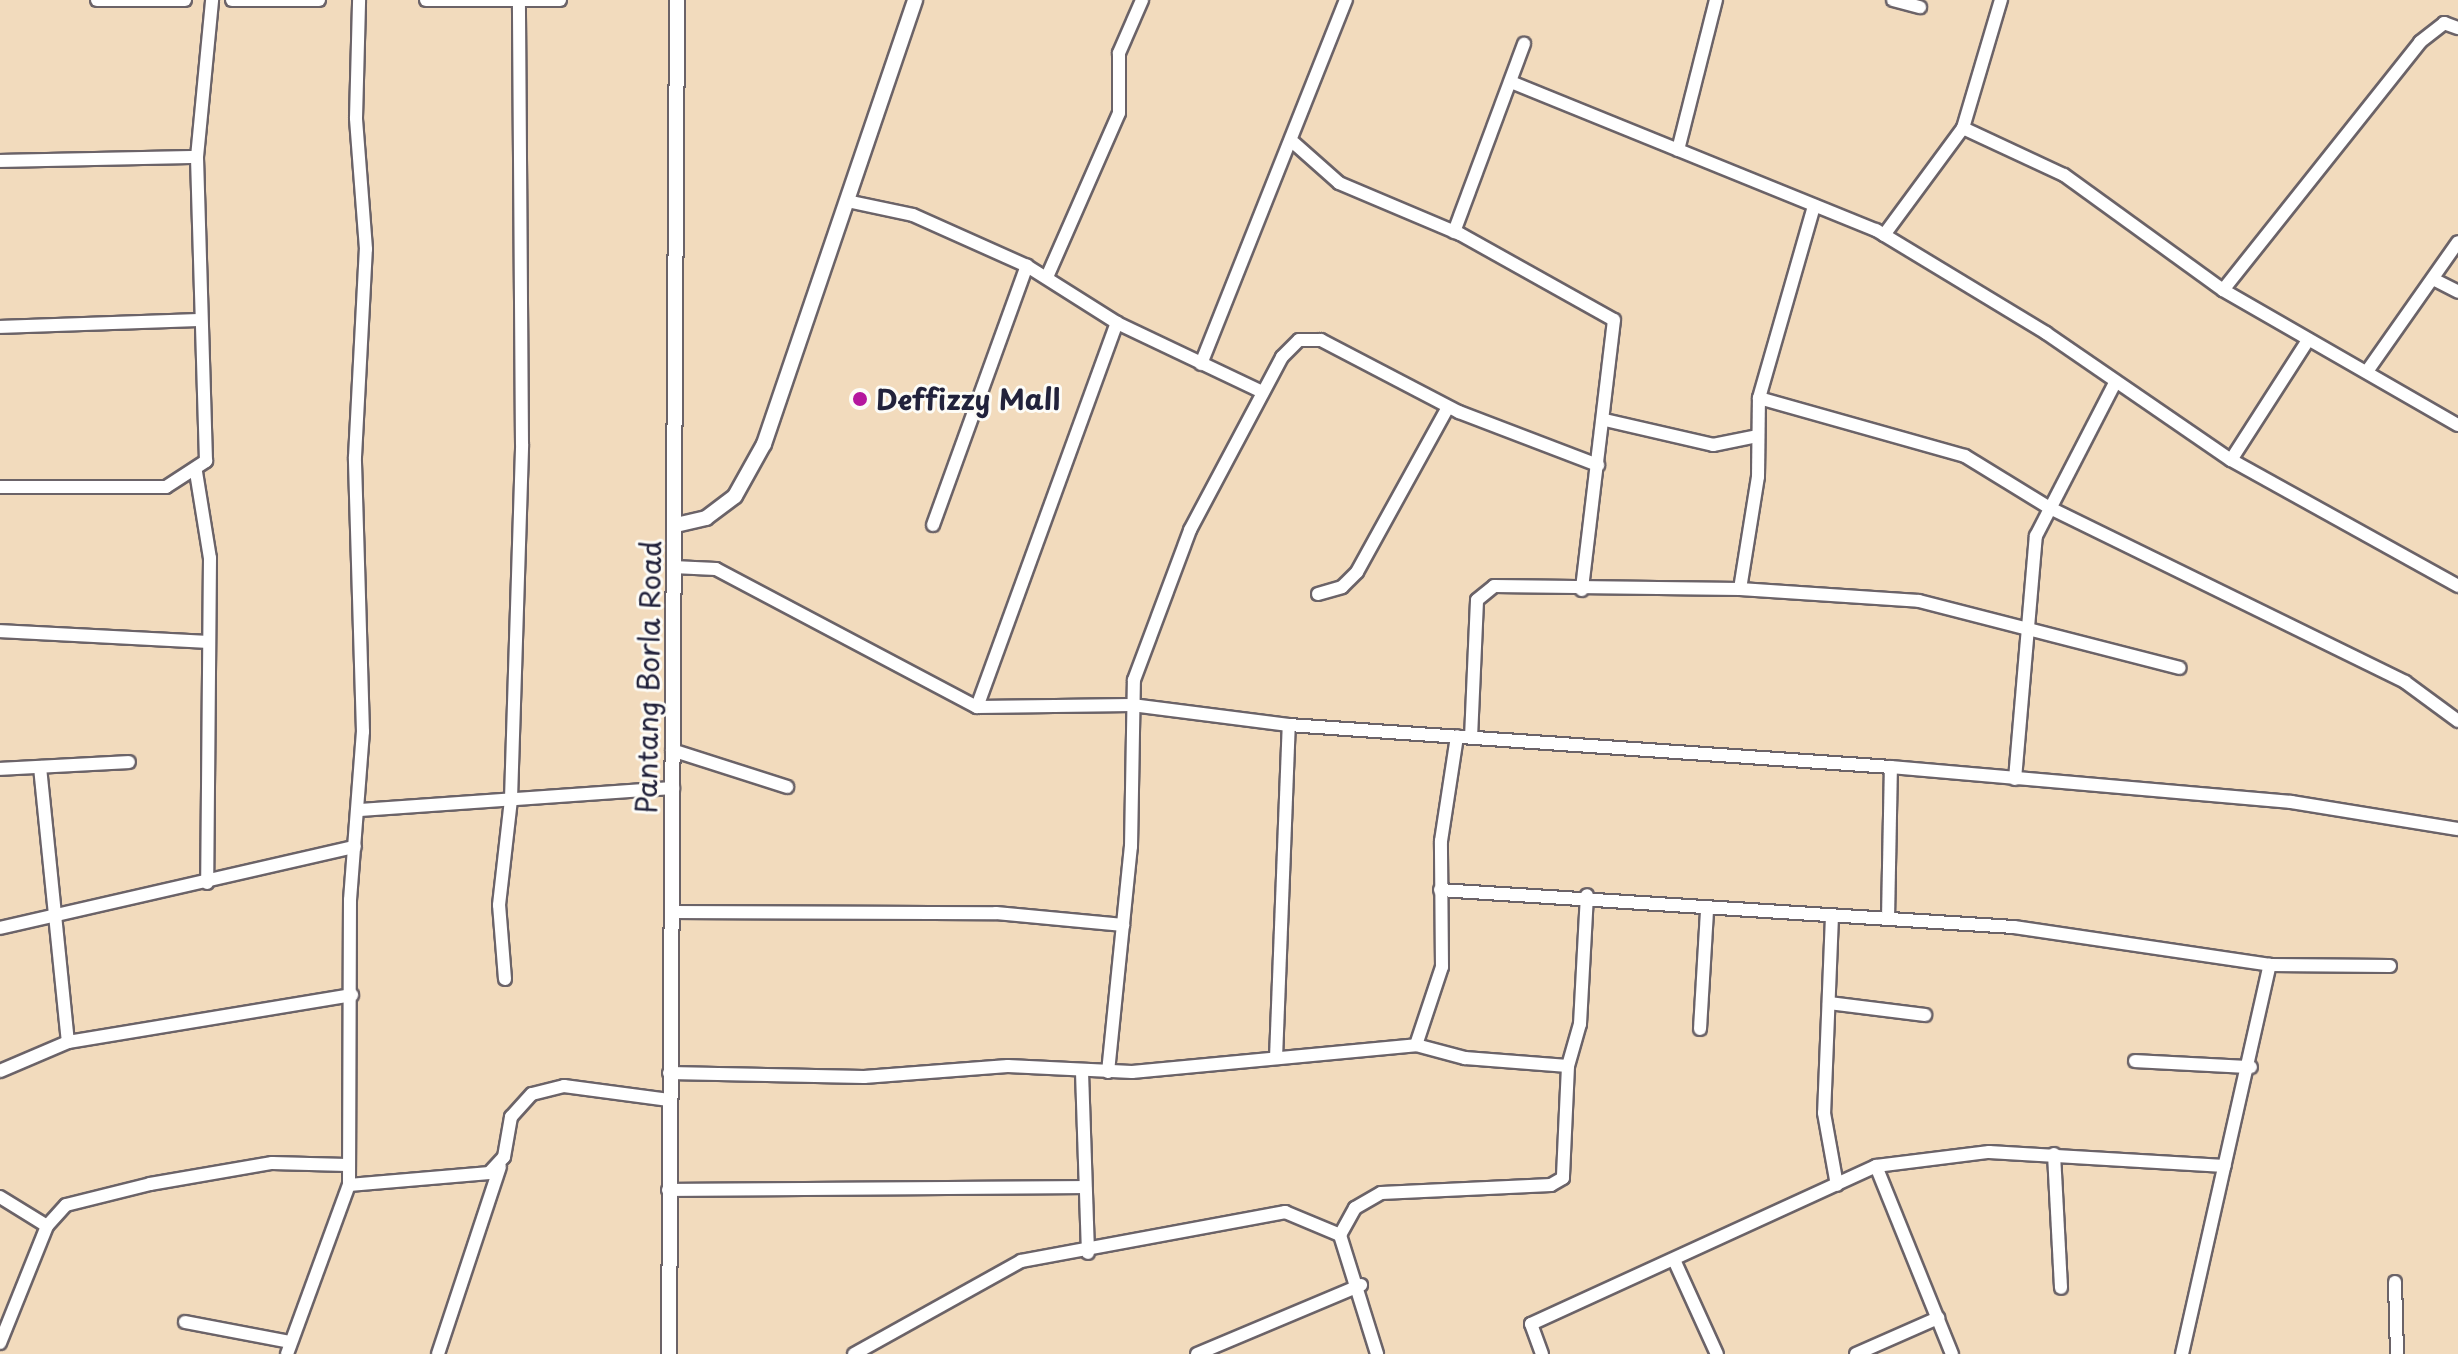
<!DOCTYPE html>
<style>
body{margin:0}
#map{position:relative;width:2458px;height:1354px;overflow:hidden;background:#f2dbbd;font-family:"Playpen Sans",sans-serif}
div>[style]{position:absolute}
.roads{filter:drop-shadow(2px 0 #6b6368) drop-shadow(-2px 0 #6b6368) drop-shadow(0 2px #6b6368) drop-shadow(0 -2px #6b6368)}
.minor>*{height:12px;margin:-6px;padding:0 6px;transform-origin:6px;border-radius:6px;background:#fff}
.tertiary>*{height:14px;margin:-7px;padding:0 7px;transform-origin:7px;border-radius:7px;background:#fff}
.dots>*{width:22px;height:22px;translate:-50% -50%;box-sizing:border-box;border:4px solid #fdfcf7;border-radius:50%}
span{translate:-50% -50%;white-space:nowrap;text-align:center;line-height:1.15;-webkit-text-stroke:6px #fdfcf7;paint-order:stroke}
.poi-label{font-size:28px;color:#22223b;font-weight:700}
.left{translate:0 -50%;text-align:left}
.street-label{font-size:28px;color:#22223b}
</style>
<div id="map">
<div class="roads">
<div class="minor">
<i style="left:97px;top:0;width:88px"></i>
<i style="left:232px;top:0;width:87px"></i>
<i style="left:426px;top:0;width:134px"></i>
<i style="left:1893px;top:0;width:28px;rotate:15deg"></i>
<i style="left:1511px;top:82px;width:394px;rotate:22.1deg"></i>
<i style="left:1876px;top:230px;width:199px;rotate:31.2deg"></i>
<i style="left:2046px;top:333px;width:224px;rotate:34.5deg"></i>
<i style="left:2231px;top:460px;width:260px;rotate:29deg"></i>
<i style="left:1963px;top:128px;width:111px;rotate:25deg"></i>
<i style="left:2064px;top:175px;width:196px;rotate:35.9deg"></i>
<i style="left:2223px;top:290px;width:271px;rotate:29.9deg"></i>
<i style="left:1294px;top:143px;width:60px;rotate:41.6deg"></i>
<i style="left:1339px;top:183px;width:131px;rotate:22.9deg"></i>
<i style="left:1460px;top:234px;width:176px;rotate:29.2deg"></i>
<i style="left:1614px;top:320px;width:272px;rotate:96.8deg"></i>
<i style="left:1678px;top:150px;width:155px;rotate:-75.8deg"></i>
<i style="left:0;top:161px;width:197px;rotate:-1.2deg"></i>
<i style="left:847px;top:201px;width:67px;rotate:12deg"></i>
<i style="left:913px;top:215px;width:125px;rotate:24.1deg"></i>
<i style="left:1027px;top:266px;width:107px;rotate:32.3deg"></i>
<i style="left:1117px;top:323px;width:161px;rotate:25.4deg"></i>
<i style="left:1454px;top:232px;width:201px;rotate:-69.6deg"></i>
<i style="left:1884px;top:235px;width:133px;rotate:-53.6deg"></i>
<i style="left:1963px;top:128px;width:134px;rotate:-73.5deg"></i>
<i style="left:1047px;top:277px;width:179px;rotate:-66.3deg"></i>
<i style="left:1119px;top:113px;width:60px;rotate:-90deg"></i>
<i style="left:1119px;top:53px;width:58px;rotate:-66.5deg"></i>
<i style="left:2433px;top:279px;width:28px;rotate:27deg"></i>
<i style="left:2223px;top:290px;width:317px;rotate:-51.5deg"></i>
<i style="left:2420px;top:42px;width:31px;rotate:-38deg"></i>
<i style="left:2444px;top:23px;width:15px;rotate:20deg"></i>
<i style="left:0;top:327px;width:200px;rotate:-2deg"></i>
<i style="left:1201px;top:364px;width:392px;rotate:-68.3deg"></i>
<i style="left:2368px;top:370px;width:156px;rotate:-54.9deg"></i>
<i style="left:1759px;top:398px;width:214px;rotate:15.7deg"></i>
<i style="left:1965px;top:456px;width:97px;rotate:31.6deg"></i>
<i style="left:2048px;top:507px;width:398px;rotate:26.1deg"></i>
<i style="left:2405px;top:682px;width:66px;rotate:36.3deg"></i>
<i style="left:1605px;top:420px;width:111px;rotate:13deg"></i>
<i style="left:1713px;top:445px;width:46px;rotate:-11.3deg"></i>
<i style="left:2231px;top:460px;width:143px;rotate:-57.3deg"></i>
<i style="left:196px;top:472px;width:87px;rotate:80.8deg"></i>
<i style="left:210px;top:558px;width:325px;rotate:90.5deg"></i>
<i style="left:0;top:487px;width:166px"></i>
<i style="left:166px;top:487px;width:48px;rotate:-33deg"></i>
<i style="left:206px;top:461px;width:304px;rotate:-91.7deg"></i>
<i style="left:197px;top:157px;width:158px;rotate:-84.5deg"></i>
<i style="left:933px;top:525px;width:276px;rotate:-70.1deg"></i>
<i style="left:673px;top:567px;width:43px;rotate:2.7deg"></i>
<i style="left:716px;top:569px;width:295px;rotate:27.9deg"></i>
<i style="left:977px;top:707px;width:155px;rotate:-0.7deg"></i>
<i style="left:1132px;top:705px;width:158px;rotate:7.3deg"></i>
<i style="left:1289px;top:725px;width:603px;rotate:3.99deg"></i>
<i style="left:1891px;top:767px;width:402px;rotate:5deg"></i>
<i style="left:2291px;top:802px;width:169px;rotate:9.2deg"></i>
<i style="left:1740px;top:589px;width:113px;rotate:-80.9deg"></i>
<i style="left:1758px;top:477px;width:79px;rotate:-89.3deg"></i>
<i style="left:1759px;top:398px;width:200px;rotate:-74deg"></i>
<i style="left:1318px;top:594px;width:25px;rotate:-16deg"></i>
<i style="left:1342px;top:587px;width:21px;rotate:-45deg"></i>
<i style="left:1357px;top:572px;width:188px;rotate:-61.1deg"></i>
<i style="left:0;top:631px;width:208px;rotate:3deg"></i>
<i style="left:977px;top:707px;width:409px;rotate:-70deg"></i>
<i style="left:1471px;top:738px;width:138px;rotate:-87.5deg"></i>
<i style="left:1477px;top:600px;width:22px;rotate:-39deg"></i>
<i style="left:1494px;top:586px;width:246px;rotate:0.7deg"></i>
<i style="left:1740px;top:589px;width:179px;rotate:3.8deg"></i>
<i style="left:1919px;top:601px;width:269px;rotate:14.4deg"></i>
<i style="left:672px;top:750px;width:121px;rotate:17.8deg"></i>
<i style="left:40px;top:767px;width:276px;rotate:84.2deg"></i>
<i style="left:68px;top:1042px;width:288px;rotate:-9.4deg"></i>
<i style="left:0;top:769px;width:129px;rotate:-3.1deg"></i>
<i style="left:2015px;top:779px;width:244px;rotate:-85.1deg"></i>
<i style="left:2036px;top:536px;width:172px;rotate:-62.7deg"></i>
<i style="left:359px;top:810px;width:315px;rotate:-4deg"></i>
<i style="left:1440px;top:890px;width:575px;rotate:3.69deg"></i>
<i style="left:2014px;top:927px;width:259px;rotate:8.4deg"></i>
<i style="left:2270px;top:965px;width:120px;rotate:0.5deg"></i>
<i style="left:672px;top:912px;width:324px;rotate:0.2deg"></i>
<i style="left:996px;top:913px;width:128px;rotate:5.4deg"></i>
<i style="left:1832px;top:916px;width:197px;rotate:92.3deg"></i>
<i style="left:1824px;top:1113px;width:73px;rotate:79.8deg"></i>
<i style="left:1888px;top:919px;width:152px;rotate:-88.9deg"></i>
<i style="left:0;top:928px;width:364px;rotate:-12.9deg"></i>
<i style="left:505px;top:979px;width:74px;rotate:-94.6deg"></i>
<i style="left:499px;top:905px;width:107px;rotate:-83.5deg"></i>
<i style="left:511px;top:799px;width:355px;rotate:-88.2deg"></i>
<i style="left:522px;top:444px;width:444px;rotate:-90.4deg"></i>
<i style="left:1829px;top:1003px;width:97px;rotate:7.1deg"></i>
<i style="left:1700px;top:1029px;width:118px;rotate:-86.6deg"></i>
<i style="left:1416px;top:1045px;width:82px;rotate:-71.6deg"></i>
<i style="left:1442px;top:967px;width:126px;rotate:-90.5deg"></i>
<i style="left:1441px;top:841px;width:106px;rotate:-81.3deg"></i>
<i style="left:1276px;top:1058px;width:333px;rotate:-87.8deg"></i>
<i style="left:2135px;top:1061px;width:116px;rotate:3deg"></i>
<i style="left:1568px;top:1066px;width:44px;rotate:-74.1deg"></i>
<i style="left:1580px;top:1024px;width:129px;rotate:-86.9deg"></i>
<i style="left:0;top:1071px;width:74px;rotate:-23.1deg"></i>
<i style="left:1082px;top:1072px;width:181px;rotate:88.1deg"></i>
<i style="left:1108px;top:1072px;width:226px;rotate:-84.2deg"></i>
<i style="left:1131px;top:847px;width:167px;rotate:-89deg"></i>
<i style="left:1134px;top:680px;width:160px;rotate:-69.5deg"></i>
<i style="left:1190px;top:530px;width:196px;rotate:-62deg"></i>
<i style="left:1282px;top:357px;width:24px;rotate:-45deg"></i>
<i style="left:1299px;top:340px;width:22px"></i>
<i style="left:1321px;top:340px;width:156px;rotate:27.6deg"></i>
<i style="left:1459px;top:412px;width:149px;rotate:20.9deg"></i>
<i style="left:669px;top:1073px;width:195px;rotate:1.2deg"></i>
<i style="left:864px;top:1077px;width:144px;rotate:-4.4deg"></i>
<i style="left:1008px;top:1066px;width:124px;rotate:2.8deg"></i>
<i style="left:1132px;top:1072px;width:285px;rotate:-5.4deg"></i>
<i style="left:1416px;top:1045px;width:51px;rotate:14.9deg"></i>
<i style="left:1465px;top:1058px;width:103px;rotate:4.4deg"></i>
<i style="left:1568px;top:1066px;width:112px;rotate:92.6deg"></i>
<i style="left:1563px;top:1178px;width:14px;rotate:150deg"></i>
<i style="left:1551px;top:1185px;width:170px;rotate:177.3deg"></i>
<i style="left:1381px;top:1193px;width:30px;rotate:150deg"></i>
<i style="left:1355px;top:1208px;width:31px;rotate:119deg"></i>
<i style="left:2054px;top:1154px;width:134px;rotate:87deg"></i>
<i style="left:1876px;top:1166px;width:203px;rotate:68deg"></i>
<i style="left:349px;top:1185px;width:141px;rotate:-4.9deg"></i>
<i style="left:489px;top:1173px;width:22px;rotate:-47deg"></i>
<i style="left:504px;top:1157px;width:41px;rotate:-80.1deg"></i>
<i style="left:511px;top:1117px;width:31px;rotate:-48deg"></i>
<i style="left:532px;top:1094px;width:33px;rotate:-14deg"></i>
<i style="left:564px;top:1086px;width:106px;rotate:7.6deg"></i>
<i style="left:668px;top:1190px;width:416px;rotate:-0.4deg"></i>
<i style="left:0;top:1197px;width:55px;rotate:31.7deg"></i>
<i style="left:47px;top:1226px;width:28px;rotate:-48deg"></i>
<i style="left:66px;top:1205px;width:87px;rotate:-14deg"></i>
<i style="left:150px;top:1184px;width:124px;rotate:-9.8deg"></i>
<i style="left:272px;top:1163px;width:75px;rotate:1.5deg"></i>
<i style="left:1675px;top:1262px;width:101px;rotate:65.5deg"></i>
<i style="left:2395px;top:1282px;width:72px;rotate:88.4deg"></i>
<i style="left:185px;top:1322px;width:107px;rotate:10.8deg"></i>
<i style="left:0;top:1343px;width:126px;rotate:-68.1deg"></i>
<i style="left:287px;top:1354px;width:180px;rotate:-69.9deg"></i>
<i style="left:349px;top:1185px;width:285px;rotate:-89.8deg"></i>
<i style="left:350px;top:900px;width:169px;rotate:-85.6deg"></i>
<i style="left:363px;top:732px;width:275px;rotate:-91.7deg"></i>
<i style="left:355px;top:457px;width:208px;rotate:-87deg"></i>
<i style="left:366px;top:249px;width:131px;rotate:-94.4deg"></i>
<i style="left:356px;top:118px;width:118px;rotate:-88.5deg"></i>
<i style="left:438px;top:1354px;width:197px;rotate:-71.7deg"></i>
<i style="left:854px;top:1354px;width:191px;rotate:-29.1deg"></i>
<i style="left:1021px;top:1261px;width:269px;rotate:-10.5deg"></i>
<i style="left:1285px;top:1212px;width:60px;rotate:22.7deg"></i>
<i style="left:1340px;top:1235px;width:125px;rotate:72.7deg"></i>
<i style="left:1197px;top:1354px;width:178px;rotate:-22.8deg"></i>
<i style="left:1542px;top:1354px;width:32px;rotate:-110deg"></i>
<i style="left:1531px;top:1324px;width:379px;rotate:-24.6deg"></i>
<i style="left:1876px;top:1166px;width:114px;rotate:-7.1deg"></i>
<i style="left:1989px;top:1152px;width:236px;rotate:3.4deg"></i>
<i style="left:1856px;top:1354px;width:90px;rotate:-23.7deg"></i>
<i style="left:2182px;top:1354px;width:399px;rotate:-77.3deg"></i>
</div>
<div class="tertiary">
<i style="left:676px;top:525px;width:31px;rotate:-13deg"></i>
<i style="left:706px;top:518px;width:36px;rotate:-37deg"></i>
<i style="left:735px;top:496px;width:60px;rotate:-60.9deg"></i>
<i style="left:764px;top:444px;width:469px;rotate:-71.2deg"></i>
<i style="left:669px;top:1354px;width:1354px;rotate:-89.66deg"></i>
</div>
</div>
<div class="dots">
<i style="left:860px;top:399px;background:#b5179e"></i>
</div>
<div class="poi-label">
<span class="left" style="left:876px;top:399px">Deffizzy Mall</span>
</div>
<div class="street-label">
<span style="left:648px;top:677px;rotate:-89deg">Pantang Borla Road</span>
</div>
</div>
